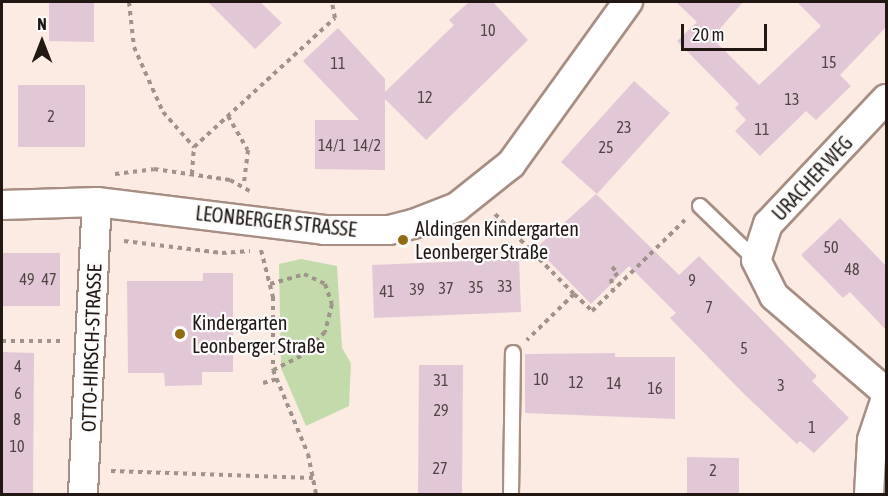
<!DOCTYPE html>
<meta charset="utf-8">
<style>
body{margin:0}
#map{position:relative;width:888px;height:496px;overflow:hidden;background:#fbebe3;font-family:"Asap Condensed",sans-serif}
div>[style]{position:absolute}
.green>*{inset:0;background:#c3dbaa}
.building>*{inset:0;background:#e2c8d6}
.path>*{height:4px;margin-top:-2px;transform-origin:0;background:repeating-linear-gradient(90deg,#a0938c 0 4.5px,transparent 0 9px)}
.roads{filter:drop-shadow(2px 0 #a78e83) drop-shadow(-2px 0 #a78e83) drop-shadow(0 2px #a78e83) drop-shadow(0 -2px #a78e83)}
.lane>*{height:14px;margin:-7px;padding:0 7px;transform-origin:7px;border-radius:7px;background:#fff}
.street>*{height:28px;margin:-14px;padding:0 14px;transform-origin:14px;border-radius:14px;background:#fff}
.dots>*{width:16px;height:16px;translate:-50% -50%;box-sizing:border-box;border:3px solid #fcfcfc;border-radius:50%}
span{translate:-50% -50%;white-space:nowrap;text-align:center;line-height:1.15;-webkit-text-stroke:4.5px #fcfcfc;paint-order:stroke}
.number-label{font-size:16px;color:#514444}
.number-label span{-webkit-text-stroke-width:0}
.street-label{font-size:20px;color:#211814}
.poi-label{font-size:20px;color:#211814}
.left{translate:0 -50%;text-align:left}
.frame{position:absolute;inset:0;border:3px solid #211814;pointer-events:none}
.north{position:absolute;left:12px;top:12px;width:60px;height:60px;-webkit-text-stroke:4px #fcfcfc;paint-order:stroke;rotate:0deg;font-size:16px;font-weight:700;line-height:24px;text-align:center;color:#211814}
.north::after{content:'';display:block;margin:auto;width:21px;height:27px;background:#211814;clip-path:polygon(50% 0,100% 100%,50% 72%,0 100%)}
.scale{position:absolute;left:681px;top:24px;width:86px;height:27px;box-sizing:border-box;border:3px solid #211814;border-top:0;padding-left:8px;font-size:18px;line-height:21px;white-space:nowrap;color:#211814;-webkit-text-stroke:4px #fcfcfc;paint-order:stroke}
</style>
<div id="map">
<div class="green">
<i style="clip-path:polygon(301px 259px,337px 266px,342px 348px,351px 363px,349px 406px,306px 426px,281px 368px,279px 264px)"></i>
</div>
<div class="building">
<i style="clip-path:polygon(49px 2px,94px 2px,94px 42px,49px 41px)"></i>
<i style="clip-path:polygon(208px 2px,260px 2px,282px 23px,255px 49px)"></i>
<i style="clip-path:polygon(469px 2px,493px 2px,528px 40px,426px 140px,385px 99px,385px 170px,315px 169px,315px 120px,359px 120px,303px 61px,338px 28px,385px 79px,385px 92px,454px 25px,449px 20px)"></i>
<i style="clip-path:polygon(676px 2px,743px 2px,712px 38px,759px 85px,821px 26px,797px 2px,886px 2px,886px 27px,840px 75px,851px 86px,816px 120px,806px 111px,760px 156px,735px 131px,746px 120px,735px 108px,739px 104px,677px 41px,697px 22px)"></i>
<i style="clip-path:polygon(634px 81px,670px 113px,597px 194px,561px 162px)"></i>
<i style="clip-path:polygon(18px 85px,85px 85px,85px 147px,18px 147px)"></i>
<i style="clip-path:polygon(596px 194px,679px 275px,699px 256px,817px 376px,812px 381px,849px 418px,814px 453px,800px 441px,797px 444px,744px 394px,670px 318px,676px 313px,629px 266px,591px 304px,536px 248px)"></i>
<i style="clip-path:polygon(840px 218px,886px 266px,886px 330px,850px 292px,843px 298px,801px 255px)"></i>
<i style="clip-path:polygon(2px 253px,60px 253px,60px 306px,2px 306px)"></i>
<i style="clip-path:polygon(519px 259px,521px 312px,374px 318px,372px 265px)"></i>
<i style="clip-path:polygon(203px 273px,233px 273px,233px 372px,202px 372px,202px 385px,165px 386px,164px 373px,128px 373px,127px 281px,203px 281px)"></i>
<i style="clip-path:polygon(2px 352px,34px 353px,33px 495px,2px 495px)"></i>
<i style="clip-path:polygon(615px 353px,615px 357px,675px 357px,675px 419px,525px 413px,525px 354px)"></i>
<i style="clip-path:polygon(419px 365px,463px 365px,462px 495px,418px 495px)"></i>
<i style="clip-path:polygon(687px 457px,739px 458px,739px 495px,687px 495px)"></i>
</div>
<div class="path">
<i style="left:129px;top:2px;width:45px;rotate:83.7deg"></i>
<i style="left:134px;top:47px;width:71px;rotate:66deg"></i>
<i style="left:163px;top:112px;width:47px;rotate:48.5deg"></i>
<i style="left:228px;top:116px;width:39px;rotate:60deg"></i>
<i style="left:248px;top:150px;width:35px;rotate:97deg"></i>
<i style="left:115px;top:174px;width:39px;rotate:-7deg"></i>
<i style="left:154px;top:169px;width:77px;rotate:8.2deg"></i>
<i style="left:230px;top:180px;width:23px;rotate:29deg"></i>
<i style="left:192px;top:174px;width:27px;rotate:-86deg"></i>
<i style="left:194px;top:147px;width:191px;rotate:-42.5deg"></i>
<i style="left:335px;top:18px;width:16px;rotate:-101deg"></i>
<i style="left:495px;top:214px;width:112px;rotate:45.4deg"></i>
<i style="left:574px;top:294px;width:66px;rotate:135.6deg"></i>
<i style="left:124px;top:241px;width:99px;rotate:7deg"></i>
<i style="left:222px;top:253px;width:28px;rotate:-4deg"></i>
<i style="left:261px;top:250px;width:49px;rotate:75.7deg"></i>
<i style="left:273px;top:297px;width:73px;rotate:90deg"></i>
<i style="left:273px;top:370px;width:91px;rotate:67.4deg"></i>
<i style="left:308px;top:454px;width:41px;rotate:78.7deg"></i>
<i style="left:612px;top:267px;width:8px;rotate:45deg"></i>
<i style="left:618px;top:273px;width:9px;rotate:139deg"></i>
<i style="left:611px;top:279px;width:10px;rotate:79deg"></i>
<i style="left:270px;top:284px;width:35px;rotate:-16deg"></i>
<i style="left:304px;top:274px;width:23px;rotate:25deg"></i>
<i style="left:325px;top:284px;width:21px;rotate:71deg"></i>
<i style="left:332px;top:304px;width:29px;rotate:104deg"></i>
<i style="left:325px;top:332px;width:34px;rotate:135deg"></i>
<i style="left:301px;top:356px;width:31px;rotate:153deg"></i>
<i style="left:574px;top:294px;width:25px;rotate:43deg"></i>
<i style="left:592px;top:311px;width:130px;rotate:-44.4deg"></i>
<i style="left:2px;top:341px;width:62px"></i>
<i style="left:263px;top:383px;width:15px;rotate:-16deg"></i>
<i style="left:111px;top:471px;width:202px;rotate:2deg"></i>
</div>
<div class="roads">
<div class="lane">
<i style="left:700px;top:206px;width:78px;rotate:44deg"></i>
<i style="left:511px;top:494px;width:141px;rotate:-89.2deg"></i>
</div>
<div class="street">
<i style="left:886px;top:99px;width:172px;rotate:133.3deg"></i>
<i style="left:768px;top:224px;width:38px;rotate:108deg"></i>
<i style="left:756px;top:260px;width:40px;rotate:63.4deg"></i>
<i style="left:774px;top:296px;width:148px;rotate:40.6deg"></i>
<i style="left:2px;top:205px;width:95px;rotate:-1.8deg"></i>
<i style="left:97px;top:202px;width:229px;rotate:7deg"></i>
<i style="left:324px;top:230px;width:65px"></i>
<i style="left:389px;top:230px;width:25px;rotate:-14deg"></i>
<i style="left:413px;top:224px;width:47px;rotate:-21.1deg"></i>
<i style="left:457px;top:207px;width:69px;rotate:-38.5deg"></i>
<i style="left:511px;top:164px;width:200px;rotate:-54.2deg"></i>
<i style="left:83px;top:494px;width:292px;rotate:-87.3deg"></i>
<i style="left:869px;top:494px;width:54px;rotate:-86.8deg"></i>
<i style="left:872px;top:440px;width:44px;rotate:-71.6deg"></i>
</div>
</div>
<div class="dots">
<i style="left:403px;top:240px;background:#946b15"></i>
<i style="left:180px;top:334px;background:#946b15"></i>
</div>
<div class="number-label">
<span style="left:488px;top:30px">10</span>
<span style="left:829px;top:62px">15</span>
<span style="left:338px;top:63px">11</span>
<span style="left:425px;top:97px">12</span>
<span style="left:792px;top:99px">13</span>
<span style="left:51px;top:116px">2</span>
<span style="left:624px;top:127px">23</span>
<span style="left:762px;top:129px">11</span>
<span style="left:332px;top:145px">14/1</span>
<span style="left:367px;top:145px">14/2</span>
<span style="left:606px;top:147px">25</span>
<span style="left:831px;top:247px">50</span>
<span style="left:852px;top:269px">48</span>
<span style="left:27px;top:279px">49</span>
<span style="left:49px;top:279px">47</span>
<span style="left:692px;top:280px">9</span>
<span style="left:505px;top:286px">33</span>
<span style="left:476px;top:287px">35</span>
<span style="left:446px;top:288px">37</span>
<span style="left:417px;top:289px">39</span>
<span style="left:387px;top:291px">41</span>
<span style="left:709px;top:307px">7</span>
<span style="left:744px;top:348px">5</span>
<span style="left:18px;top:366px">4</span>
<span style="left:541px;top:379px">10</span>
<span style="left:441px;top:380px">31</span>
<span style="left:576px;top:382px">12</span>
<span style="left:614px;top:383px">14</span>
<span style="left:781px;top:385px">3</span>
<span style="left:655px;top:388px">16</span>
<span style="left:18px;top:393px">6</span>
<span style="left:441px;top:410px">29</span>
<span style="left:17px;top:419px">8</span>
<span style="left:812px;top:427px">1</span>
<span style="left:17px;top:446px">10</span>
<span style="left:440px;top:468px">27</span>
<span style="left:713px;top:470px">2</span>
</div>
<div class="street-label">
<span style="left:812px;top:178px;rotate:-47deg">URACHER WEG</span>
<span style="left:276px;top:221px;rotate:6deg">LEONBERGER STRASSE</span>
<span style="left:91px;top:348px;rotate:-88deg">OTTO-HIRSCH-STRASSE</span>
</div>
<div class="poi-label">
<span class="left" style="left:415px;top:240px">Aldingen Kindergarten<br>Leonberger Straße</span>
<span class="left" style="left:192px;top:334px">Kindergarten<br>Leonberger Straße</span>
</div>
<div class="frame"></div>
<div class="north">N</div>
<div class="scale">20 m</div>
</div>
